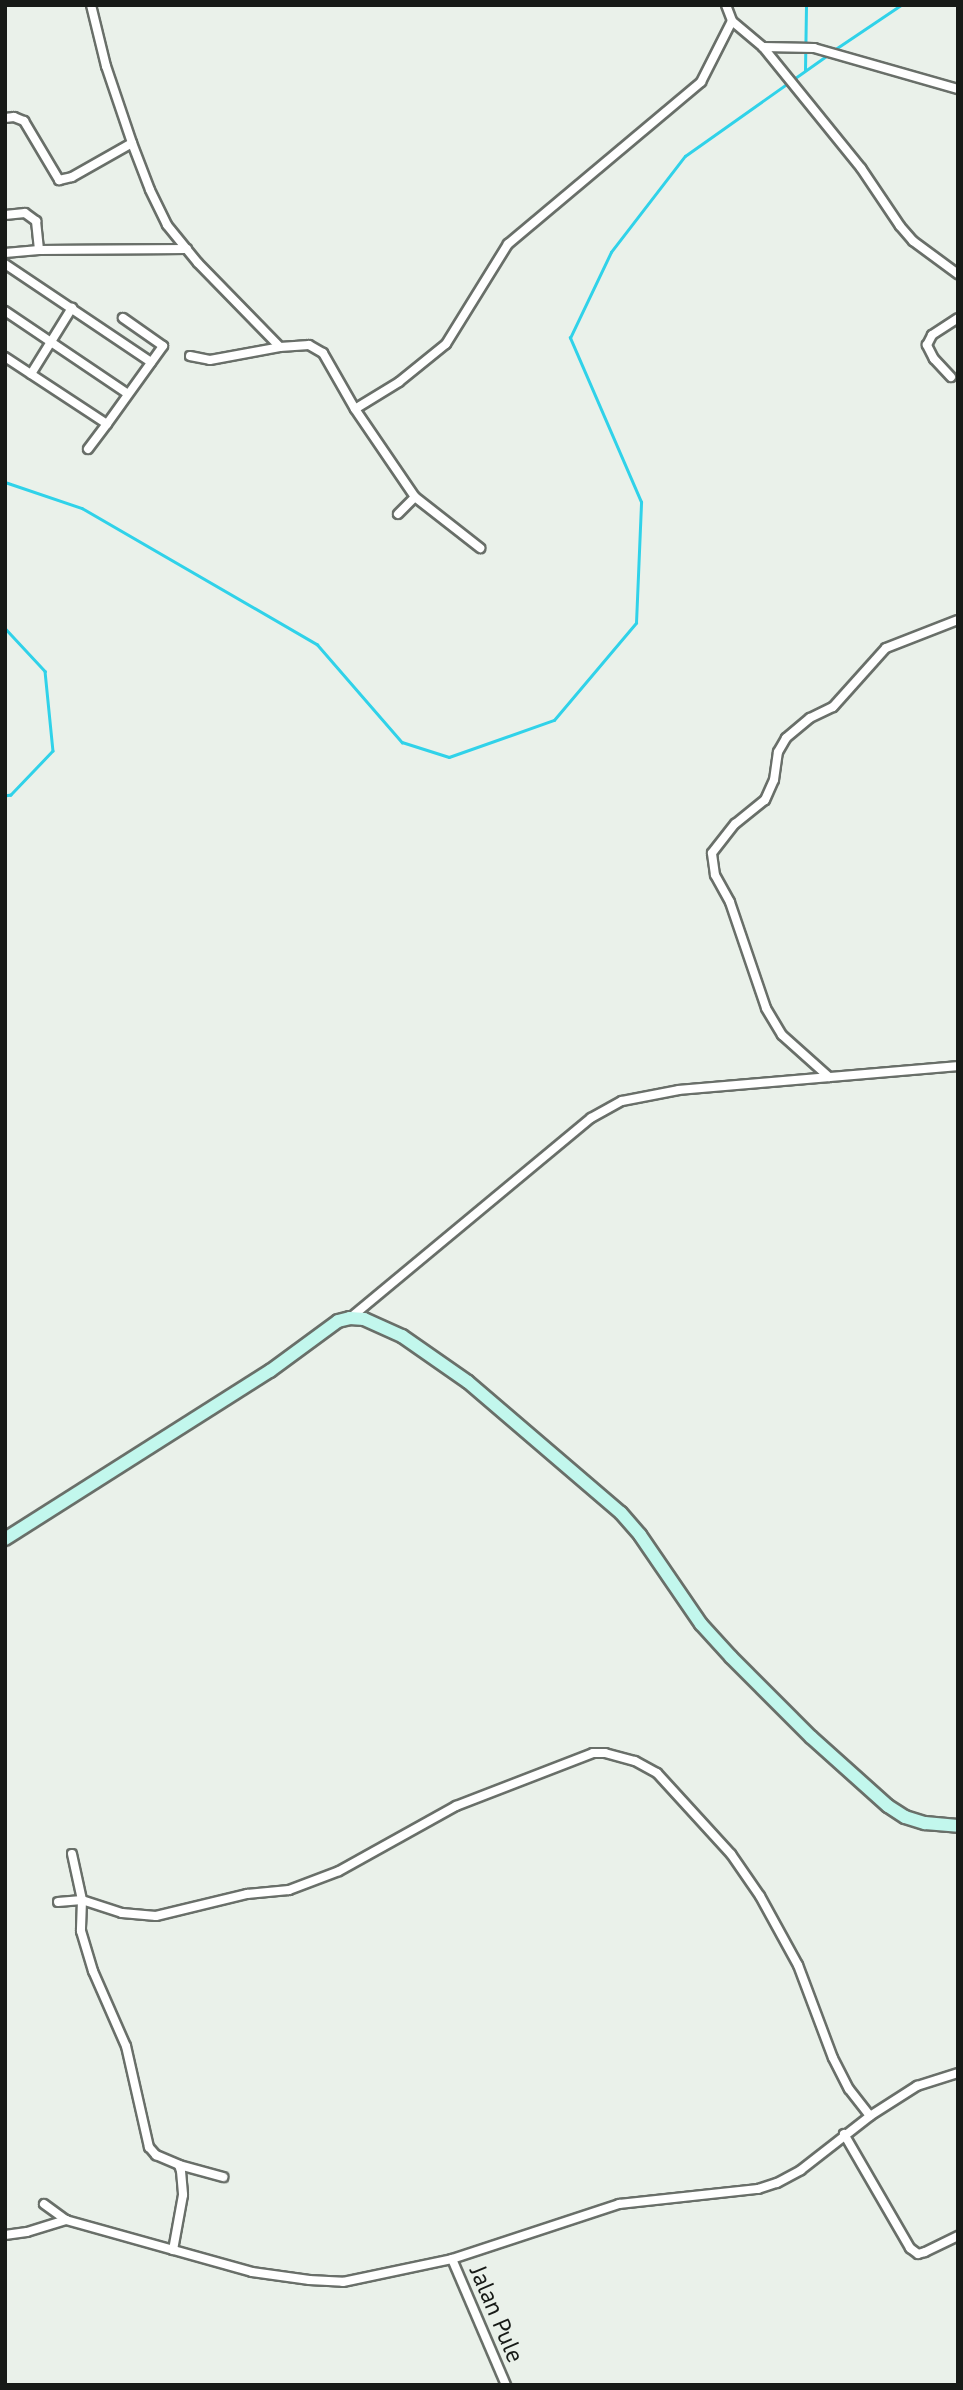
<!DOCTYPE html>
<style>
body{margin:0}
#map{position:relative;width:963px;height:2390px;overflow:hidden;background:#eaf1ea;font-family:"PT Sans",sans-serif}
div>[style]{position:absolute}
.stream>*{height:2.5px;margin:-1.25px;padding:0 1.25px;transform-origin:1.25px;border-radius:1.25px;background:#30d2e9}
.roads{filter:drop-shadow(2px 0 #696f69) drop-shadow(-2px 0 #696f69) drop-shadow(0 2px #696f69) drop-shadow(0 -2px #696f69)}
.street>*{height:8px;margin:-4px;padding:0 4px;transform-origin:4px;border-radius:4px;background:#fff}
.secondary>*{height:12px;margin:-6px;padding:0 6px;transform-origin:6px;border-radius:6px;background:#c2f7ed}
span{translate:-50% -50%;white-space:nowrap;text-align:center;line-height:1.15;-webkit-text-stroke:5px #eaf1ea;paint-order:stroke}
.street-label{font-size:24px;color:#171a17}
.frame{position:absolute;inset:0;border:7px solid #171a17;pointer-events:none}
</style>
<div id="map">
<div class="stream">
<i style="left:834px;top:50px;width:81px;rotate:-33.9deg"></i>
<i style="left:805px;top:70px;width:65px;rotate:-89.1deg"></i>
<i style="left:5px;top:482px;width:81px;rotate:18.7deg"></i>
<i style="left:82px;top:508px;width:272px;rotate:30.1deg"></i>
<i style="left:317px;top:644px;width:130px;rotate:49.1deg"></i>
<i style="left:402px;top:742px;width:49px;rotate:17.7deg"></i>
<i style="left:449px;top:757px;width:111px;rotate:-19.4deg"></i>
<i style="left:554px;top:720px;width:127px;rotate:-49.8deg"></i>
<i style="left:636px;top:623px;width:121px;rotate:-87.6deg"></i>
<i style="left:641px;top:502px;width:179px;rotate:-113.4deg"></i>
<i style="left:570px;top:338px;width:95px;rotate:-64.5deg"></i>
<i style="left:611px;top:252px;width:121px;rotate:-52.4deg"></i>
<i style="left:685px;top:156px;width:176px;rotate:-35.3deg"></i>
<i style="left:5px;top:628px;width:59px;rotate:47.1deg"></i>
<i style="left:45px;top:671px;width:80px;rotate:84.3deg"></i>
<i style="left:53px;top:751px;width:61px;rotate:133.7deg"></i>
<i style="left:11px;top:795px;width:6px;rotate:171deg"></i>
</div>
<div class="roads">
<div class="street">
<i style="left:91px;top:5px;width:63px;rotate:76.2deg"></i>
<i style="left:106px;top:66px;width:81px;rotate:71.3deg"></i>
<i style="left:132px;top:143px;width:50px;rotate:69deg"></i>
<i style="left:150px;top:190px;width:39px;rotate:64deg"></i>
<i style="left:167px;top:225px;width:49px;rotate:50.8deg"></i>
<i style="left:198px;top:263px;width:117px;rotate:45.7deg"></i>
<i style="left:280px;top:347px;width:29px;rotate:-4deg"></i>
<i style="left:309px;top:345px;width:16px;rotate:30deg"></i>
<i style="left:323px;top:353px;width:64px;rotate:60.3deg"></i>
<i style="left:355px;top:409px;width:52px;rotate:-31.5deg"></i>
<i style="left:399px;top:382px;width:60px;rotate:-39deg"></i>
<i style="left:446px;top:344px;width:118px;rotate:-58.2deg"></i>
<i style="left:508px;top:244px;width:252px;rotate:-40deg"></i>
<i style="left:701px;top:82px;width:68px;rotate:-63.1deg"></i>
<i style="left:726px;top:5px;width:17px;rotate:69deg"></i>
<i style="left:732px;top:21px;width:40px;rotate:40deg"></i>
<i style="left:763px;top:47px;width:51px;rotate:1.1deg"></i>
<i style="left:814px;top:48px;width:150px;rotate:15.9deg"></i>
<i style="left:763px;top:47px;width:156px;rotate:51deg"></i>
<i style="left:861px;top:168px;width:70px;rotate:56.1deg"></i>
<i style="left:900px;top:226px;width:20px;rotate:49deg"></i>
<i style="left:913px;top:241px;width:56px;rotate:36.3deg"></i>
<i style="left:5px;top:118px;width:9px;rotate:-6deg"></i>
<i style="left:14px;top:117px;width:11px;rotate:22deg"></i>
<i style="left:24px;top:121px;width:69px;rotate:59.3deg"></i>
<i style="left:59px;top:180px;width:13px;rotate:-13deg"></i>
<i style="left:72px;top:177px;width:69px;rotate:-29.5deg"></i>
<i style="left:5px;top:215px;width:20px;rotate:-6deg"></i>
<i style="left:25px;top:213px;width:14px;rotate:36deg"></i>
<i style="left:36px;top:221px;width:29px;rotate:84deg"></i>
<i style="left:39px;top:250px;width:148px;rotate:-0.4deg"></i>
<i style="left:5px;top:253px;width:34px;rotate:-5deg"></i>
<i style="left:5px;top:264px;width:176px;rotate:33.9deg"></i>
<i style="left:5px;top:311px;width:148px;rotate:34deg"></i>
<i style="left:190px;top:356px;width:20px;rotate:11deg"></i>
<i style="left:210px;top:360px;width:71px;rotate:-10.5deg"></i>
<i style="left:5px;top:357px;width:122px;rotate:33.3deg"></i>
<i style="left:107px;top:424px;width:96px;rotate:-54.3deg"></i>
<i style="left:163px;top:346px;width:49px;rotate:-145deg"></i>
<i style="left:31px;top:374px;width:78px;rotate:-58.2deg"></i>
<i style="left:951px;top:377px;width:25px;rotate:-133deg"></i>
<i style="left:934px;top:359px;width:16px;rotate:-117deg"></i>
<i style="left:927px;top:345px;width:11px;rotate:-63deg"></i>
<i style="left:932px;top:335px;width:31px;rotate:-33deg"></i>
<i style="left:355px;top:409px;width:107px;rotate:55.7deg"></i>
<i style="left:415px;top:497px;width:83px;rotate:38.1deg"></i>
<i style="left:88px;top:449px;width:31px;rotate:-53deg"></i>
<i style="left:398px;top:514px;width:24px;rotate:-45deg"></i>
<i style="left:829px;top:1077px;width:63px;rotate:-138.2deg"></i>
<i style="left:782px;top:1035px;width:31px;rotate:-121deg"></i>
<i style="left:766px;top:1008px;width:112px;rotate:-108.8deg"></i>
<i style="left:730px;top:902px;width:31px;rotate:-119deg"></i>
<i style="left:715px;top:875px;width:22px;rotate:-98deg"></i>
<i style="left:712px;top:853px;width:37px;rotate:-52deg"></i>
<i style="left:735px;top:824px;width:38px;rotate:-39deg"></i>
<i style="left:765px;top:800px;width:22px;rotate:-66deg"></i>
<i style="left:774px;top:780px;width:28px;rotate:-82deg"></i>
<i style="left:778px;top:752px;width:16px;rotate:-60deg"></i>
<i style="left:786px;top:738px;width:31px;rotate:-40deg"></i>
<i style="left:810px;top:718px;width:25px;rotate:-26deg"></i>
<i style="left:833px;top:707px;width:79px;rotate:-48.1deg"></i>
<i style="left:886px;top:648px;width:77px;rotate:-21.3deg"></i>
<i style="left:350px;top:1318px;width:313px;rotate:-39.7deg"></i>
<i style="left:591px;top:1118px;width:35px;rotate:-29deg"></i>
<i style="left:622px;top:1101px;width:58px;rotate:-10.9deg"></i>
<i style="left:679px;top:1090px;width:280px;rotate:-4.9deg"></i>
<i style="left:72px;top:1854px;width:47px;rotate:77.7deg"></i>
<i style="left:82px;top:1900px;width:31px;rotate:92deg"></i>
<i style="left:81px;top:1931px;width:42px;rotate:73.3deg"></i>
<i style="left:93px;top:1971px;width:82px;rotate:66.3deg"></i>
<i style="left:126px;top:2046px;width:104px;rotate:77.2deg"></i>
<i style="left:149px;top:2147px;width:11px;rotate:49deg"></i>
<i style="left:156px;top:2155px;width:25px;rotate:23deg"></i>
<i style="left:179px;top:2165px;width:6px;rotate:72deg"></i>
<i style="left:181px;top:2171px;width:24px;rotate:85deg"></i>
<i style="left:183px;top:2195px;width:56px;rotate:100.3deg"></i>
<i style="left:58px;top:1902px;width:24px;rotate:-5deg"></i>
<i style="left:82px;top:1900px;width:42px;rotate:18deg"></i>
<i style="left:122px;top:1913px;width:34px;rotate:5deg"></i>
<i style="left:156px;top:1916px;width:94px;rotate:-13.6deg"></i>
<i style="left:247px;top:1894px;width:42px;rotate:-5.4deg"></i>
<i style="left:289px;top:1890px;width:53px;rotate:-20.8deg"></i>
<i style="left:339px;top:1871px;width:134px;rotate:-29.1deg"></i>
<i style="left:456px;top:1806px;width:147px;rotate:-21.1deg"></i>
<i style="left:593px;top:1753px;width:12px"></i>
<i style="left:605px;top:1753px;width:31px;rotate:15deg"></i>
<i style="left:635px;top:1761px;width:25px;rotate:29deg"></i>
<i style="left:657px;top:1773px;width:110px;rotate:47.6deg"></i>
<i style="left:731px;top:1854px;width:51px;rotate:55.4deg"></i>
<i style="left:760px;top:1896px;width:79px;rotate:61.2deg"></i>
<i style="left:798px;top:1965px;width:99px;rotate:69.4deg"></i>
<i style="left:833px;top:2058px;width:35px;rotate:63deg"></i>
<i style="left:849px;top:2089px;width:34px;rotate:52deg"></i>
<i style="left:870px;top:2116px;width:56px;rotate:-32.6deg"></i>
<i style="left:917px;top:2086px;width:43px;rotate:-17.6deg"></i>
<i style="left:844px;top:2134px;width:132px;rotate:59.9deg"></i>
<i style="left:910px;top:2248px;width:10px;rotate:37deg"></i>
<i style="left:918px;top:2254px;width:7px;rotate:-16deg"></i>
<i style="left:925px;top:2252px;width:37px;rotate:-26deg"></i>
<i style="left:179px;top:2165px;width:46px;rotate:15.3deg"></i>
<i style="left:44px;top:2204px;width:27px;rotate:36deg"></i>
<i style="left:5px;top:2235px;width:22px;rotate:-8deg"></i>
<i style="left:27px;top:2232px;width:41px;rotate:-17.1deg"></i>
<i style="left:66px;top:2220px;width:193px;rotate:15.6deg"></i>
<i style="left:252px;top:2272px;width:58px;rotate:8deg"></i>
<i style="left:309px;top:2280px;width:34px;rotate:3deg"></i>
<i style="left:343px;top:2282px;width:111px;rotate:-11.9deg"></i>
<i style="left:452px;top:2259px;width:176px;rotate:-18.2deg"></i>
<i style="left:619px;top:2204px;width:140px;rotate:-6.2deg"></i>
<i style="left:758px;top:2189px;width:20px;rotate:-18deg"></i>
<i style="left:777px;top:2183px;width:27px;rotate:-28deg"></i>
<i style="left:801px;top:2170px;width:88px;rotate:-38deg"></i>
<i style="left:452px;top:2259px;width:137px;rotate:66.8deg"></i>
</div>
<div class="secondary">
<i style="left:5px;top:1539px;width:314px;rotate:-32.4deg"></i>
<i style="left:270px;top:1371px;width:84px;rotate:-36.3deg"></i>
<i style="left:338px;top:1321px;width:12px;rotate:-14deg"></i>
<i style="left:350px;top:1318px;width:14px;rotate:4deg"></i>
<i style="left:364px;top:1319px;width:42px;rotate:24.1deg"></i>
<i style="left:402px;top:1336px;width:80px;rotate:34.9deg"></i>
<i style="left:468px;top:1382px;width:201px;rotate:40.6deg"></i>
<i style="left:621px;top:1513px;width:29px;rotate:49deg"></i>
<i style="left:640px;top:1535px;width:108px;rotate:55.6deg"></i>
<i style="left:701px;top:1624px;width:45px;rotate:47.7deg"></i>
<i style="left:731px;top:1657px;width:113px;rotate:45deg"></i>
<i style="left:811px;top:1737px;width:103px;rotate:41.9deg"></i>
<i style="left:888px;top:1806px;width:20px;rotate:33deg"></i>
<i style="left:905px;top:1817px;width:21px;rotate:17deg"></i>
<i style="left:925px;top:1823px;width:33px;rotate:5deg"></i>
</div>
</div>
<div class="street-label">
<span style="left:497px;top:2314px;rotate:67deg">Jalan Pule</span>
</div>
<div class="frame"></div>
</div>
